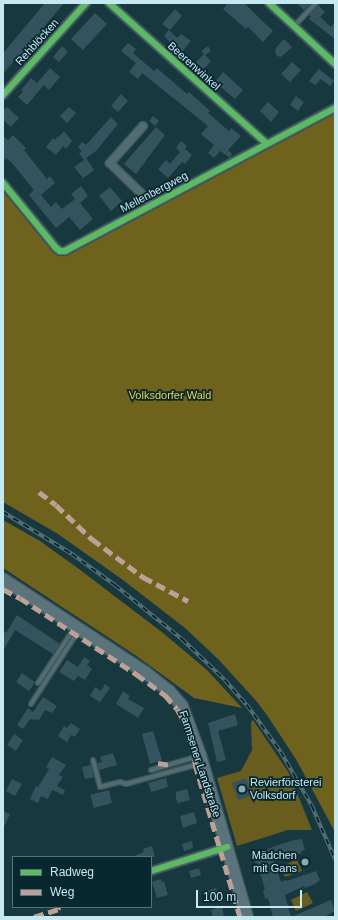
<!DOCTYPE html>
<meta charset="utf-8">
<style>
body{margin:0}
#map{position:relative;width:338px;height:920px;overflow:hidden;background:#17383e;font-family:Arial,sans-serif}
div>[style]{position:absolute}
.green>*{inset:0;background:#685d1f}
.forest>*{inset:0;background:#6e621d}
.building>*{inset:0;background:#35535e}
.roads{filter:drop-shadow(1px 0 #3a5459) drop-shadow(-1px 0 #3a5459) drop-shadow(0 1px #3a5459) drop-shadow(0 -1px #3a5459)}
.service>*{height:4px;margin:-2px;padding:0 2px;transform-origin:2px;border-radius:2px;background:#526c72}
.minor>*{height:8px;margin:-4px;padding:0 4px;transform-origin:4px;border-radius:4px;background:#526c72}
.secondary>*{height:12px;margin:-6px;padding:0 6px;transform-origin:6px;border-radius:6px;background:#5b747b}
.rail>*{height:3.5px;margin-top:-1.75px;transform-origin:0;background:repeating-linear-gradient(90deg,#08272e 0 6px,#587277 0 12px);box-sizing:border-box;border-block:1px solid #587277}
.quiet>*{height:5px;margin-top:-2.5px;transform-origin:0;background:repeating-linear-gradient(90deg,#bda197 0 10px,transparent 0 15px)}
.cycleway>*{height:6px;margin:-3px;padding:0 3px;transform-origin:3px;border-radius:3px;background:#5cba63}
.dots>*{width:11px;height:11px;translate:-50% -50%;box-sizing:border-box;border:2px solid #08272e;border-radius:50%}
span{translate:-50% -50%;white-space:nowrap;text-align:center;line-height:1.15;-webkit-text-stroke:3.5px #08272e;paint-order:stroke}
.street-label{font-size:11px;color:#c6e8f1}
.park-label{font-size:11px;color:#f1d149}
.poi-label{font-size:11px;color:#c6e8f1}
.left{translate:0 -50%;text-align:left}
.right{translate:-100% -50%;text-align:right}
.frame{position:absolute;inset:0;border:4px solid #c6e8f1;pointer-events:none}
.legend{position:absolute;left:12px;top:856px;width:140px;height:52px;box-sizing:border-box;background:#08272e;border:1px solid #54747c;margin:0;padding:5px 7px;list-style:none;font-size:12px;color:#c6e8f1}
.legend li{display:flex;align-items:center;gap:8px;height:20px}
.legend b{width:20px;border:1px solid #54747c}
.scale{position:absolute;left:196px;top:890px;width:106px;height:18px;box-sizing:border-box;border:2px solid #c6e8f1;border-top:0;padding-left:5px;font-size:12px;line-height:14px;white-space:nowrap;color:#c6e8f1;-webkit-text-stroke:3px #08272e;paint-order:stroke}
</style>
<div id="map">
<div class="green">
<i style="clip-path:polygon(253px 720px,289px 773px,312px 830px,288px 830px,237px 846px,217px 778px,241px 771px,252px 750px,251px 722px)"></i>
<i style="clip-path:polygon(297px 859px,302px 871px,285px 877px,281px 867px)"></i>
<i style="clip-path:polygon(307px 892px,313px 903px,296px 911px,291px 900px)"></i>
</div>
<div class="forest">
<i style="clip-path:polygon(335px 113px,335px 832px,297px 761px,269px 718px,258px 703px,219px 660px,185px 628px,123px 580px,58px 534px,3px 502px,3px 192px,61px 255px)"></i>
<i style="clip-path:polygon(3px 520px,40px 541px,79px 569px,163px 633px,207px 670px,242px 708px,194px 698px,138px 657px,3px 568px)"></i>
</div>
<div class="building">
<i style="clip-path:polygon(45px 3px,64px 3px,44px 27px,46px 28px,39px 37px,22px 55px,20px 54px,3px 74px,3px 53px)"></i>
<i style="clip-path:polygon(228px 3px,244px 3px,273px 31px,263px 42px,248px 27px,246px 29px,223px 9px)"></i>
<i style="clip-path:polygon(297px 3px,311px 3px,304px 10px)"></i>
<i style="clip-path:polygon(318px 5px,325px 12px,320px 17px,331px 27px,335px 21px,335px 39px,309px 19px,311px 16px,309px 15px)"></i>
<i style="clip-path:polygon(175px 9px,182px 16px,170px 30px,162px 24px)"></i>
<i style="clip-path:polygon(95px 13px,107px 24px,83px 50px,71px 39px)"></i>
<i style="clip-path:polygon(169px 30px,177px 38px,181px 34px,191px 41px,181px 53px,164px 36px)"></i>
<i style="clip-path:polygon(284px 39px,292px 47px,281px 57px,277px 56px,275px 52px,276px 48px)"></i>
<i style="clip-path:polygon(128px 43px,136px 49px,133px 53px,154px 71px,157px 68px,187px 94px,189px 92px,210px 111px,208px 113px,229px 131px,231px 128px,241px 136px,228px 150px,232px 154px,230px 158px,220px 151px,214px 158px,208px 153px,214px 145px,201px 134px,208px 126px,142px 73px,138px 79px,129px 72px,136px 63px,121px 51px)"></i>
<i style="clip-path:polygon(62px 46px,68px 52px,59px 62px,53px 57px)"></i>
<i style="clip-path:polygon(208px 46px,211px 51px,205px 55px,211px 61px,203px 70px,195px 63px,204px 54px,201px 51px)"></i>
<i style="clip-path:polygon(292px 62px,301px 70px,290px 82px,281px 74px)"></i>
<i style="clip-path:polygon(50px 68px,60px 77px,49px 90px,44px 85px,27px 105px,18px 97px,23px 92px,21px 90px,31px 78px,37px 83px)"></i>
<i style="clip-path:polygon(319px 69px,334px 81px,330px 86px,321px 79px,315px 85px,309px 81px)"></i>
<i style="clip-path:polygon(223px 72px,243px 90px,235px 99px,215px 82px)"></i>
<i style="clip-path:polygon(121px 94px,128px 101px,118px 112px,111px 106px)"></i>
<i style="clip-path:polygon(296px 96px,304px 102px,298px 111px,290px 105px)"></i>
<i style="clip-path:polygon(268px 102px,279px 112px,271px 122px,260px 111px)"></i>
<i style="clip-path:polygon(7px 107px,19px 118px,11px 127px,3px 120px,3px 111px)"></i>
<i style="clip-path:polygon(69px 107px,76px 113px,67px 123px,60px 116px)"></i>
<i style="clip-path:polygon(153px 116px,159px 121px,155px 126px,149px 121px)"></i>
<i style="clip-path:polygon(111px 117px,118px 124px,96px 151px,86px 158px,94px 170px,83px 178px,74px 167px,84px 160px,79px 153px,82px 151px,78px 147px,82px 142px,86px 145px)"></i>
<i style="clip-path:polygon(156px 127px,165px 135px,136px 174px,124px 164px)"></i>
<i style="clip-path:polygon(64px 131px,72px 141px,66px 149px,63px 146px,56px 155px,46px 147px,53px 138px,55px 140px,58px 136px,59px 137px)"></i>
<i style="clip-path:polygon(13px 135px,26px 148px,24px 150px,47px 179px,50px 176px,55px 183px,41px 195px,51px 207px,56px 202px,62px 209px,75px 199px,71px 194px,81px 186px,88px 196px,80px 203px,93px 219px,80px 230px,69px 217px,56px 228px,29px 195px,34px 190px,12px 163px,6px 158px,3px 162px,3px 136px,8px 140px)"></i>
<i style="clip-path:polygon(181px 141px,187px 146px,185px 149px,192px 155px,185px 164px,182px 162px,168px 178px,158px 169px,166px 160px,170px 164px,180px 152px,176px 148px)"></i>
<i style="clip-path:polygon(110px 187px,122px 201px,111px 211px,99px 196px)"></i>
<i style="clip-path:polygon(17px 615px,60px 644px,53px 654px,15px 630px,3px 651px,3px 631px,6px 633px)"></i>
<i style="clip-path:polygon(84px 657px,90px 661px,87px 665px,92px 669px,85px 680px,78px 676px,74px 681px,59px 672px,67px 660px,78px 667px)"></i>
<i style="clip-path:polygon(22px 673px,35px 682px,29px 691px,16px 682px)"></i>
<i style="clip-path:polygon(105px 684px,110px 688px,100px 702px,90px 696px,95px 687px,101px 691px)"></i>
<i style="clip-path:polygon(123px 691px,130px 696px,128px 699px,144px 708px,138px 718px,116px 704px)"></i>
<i style="clip-path:polygon(43px 697px,57px 706px,52px 713px,45px 710px,39px 720px,30px 719px,23px 729px,17px 725px,28px 708px,33px 712px)"></i>
<i style="clip-path:polygon(235px 714px,238px 725px,218px 731px,226px 760px,217px 762px,208px 723px)"></i>
<i style="clip-path:polygon(71px 723px,80px 729px,75px 737px,71px 735px,67px 742px,58px 736px,64px 726px,67px 728px)"></i>
<i style="clip-path:polygon(153px 731px,162px 760px,150px 764px,142px 734px)"></i>
<i style="clip-path:polygon(14px 734px,23px 740px,16px 751px,7px 745px)"></i>
<i style="clip-path:polygon(113px 753px,117px 765px,99px 770px,97px 763px,102px 762px,100px 757px)"></i>
<i style="clip-path:polygon(52px 757px,66px 765px,59px 775px,63px 777px,57px 786px,65px 790px,63px 795px,52px 790px,48px 799px,41px 796px,38px 803px,30px 799px,36px 786px,38px 787px,49px 769px,46px 767px)"></i>
<i style="clip-path:polygon(91px 765px,94px 777px,85px 779px,82px 767px)"></i>
<i style="clip-path:polygon(166px 778px,168px 787px,151px 792px,148px 783px)"></i>
<i style="clip-path:polygon(246px 778px,252px 795px,238px 800px,232px 783px)"></i>
<i style="clip-path:polygon(12px 779px,22px 784px,15px 796px,6px 791px)"></i>
<i style="clip-path:polygon(187px 789px,190px 800px,178px 803px,176px 799px,176px 792px)"></i>
<i style="clip-path:polygon(109px 790px,112px 803px,94px 808px,90px 795px)"></i>
<i style="clip-path:polygon(3px 811px,10px 814px,3px 829px)"></i>
<i style="clip-path:polygon(194px 812px,197px 823px,183px 828px,180px 816px)"></i>
<i style="clip-path:polygon(302px 839px,305px 850px,301px 851px,302px 853px,274px 861px,281px 882px,286px 880px,287px 881px,316px 871px,320px 880px,315px 884px,305px 888px,304px 886px,285px 895px,291px 917px,331px 900px,335px 911px,324px 917px,273px 917px,268px 898px,265px 899px,263px 890px,265px 889px,257px 863px,255px 863px,252px 854px,294px 840px)"></i>
<i style="clip-path:polygon(192px 841px,193px 848px,184px 851px,182px 844px)"></i>
<i style="clip-path:polygon(152px 846px,155px 857px,132px 857px,144px 852px,143px 849px)"></i>
<i style="clip-path:polygon(199px 868px,201px 875px,191px 878px,189px 871px)"></i>
<i style="clip-path:polygon(161px 879px,161px 882px,164px 881px,168px 895px,157px 898px,152px 882px)"></i>
<i style="clip-path:polygon(216px 888px,218px 895px,208px 898px,206px 891px)"></i>
<i style="clip-path:polygon(222px 906px,224px 917px,213px 917px,211px 910px)"></i>
</div>
<div class="roads">
<div class="service">
<i style="left:294px;top:26px;width:32px;rotate:-46deg"></i>
<i style="left:38px;top:683px;width:67px;rotate:-56.5deg"></i>
<i style="left:31px;top:704px;width:88px;rotate:-57deg"></i>
<i style="left:93px;top:760px;width:28px;rotate:75deg"></i>
<i style="left:100px;top:787px;width:21px;rotate:-14deg"></i>
<i style="left:120px;top:782px;width:6px;rotate:18deg"></i>
<i style="left:126px;top:784px;width:79px;rotate:-15.4deg"></i>
<i style="left:151px;top:770px;width:50px;rotate:-16.3deg"></i>
</div>
<div class="minor">
<i style="left:109px;top:3px;width:210px;rotate:41.7deg"></i>
<i style="left:269px;top:3px;width:90px;rotate:42.7deg"></i>
<i style="left:3px;top:95px;width:124px;rotate:-47.9deg"></i>
<i style="left:143px;top:126px;width:50px;rotate:131.7deg"></i>
<i style="left:110px;top:163px;width:59px;rotate:44.3deg"></i>
<i style="left:3px;top:183px;width:84px;rotate:50.8deg"></i>
<i style="left:56px;top:248px;width:5px;rotate:37deg"></i>
<i style="left:60px;top:251px;width:5px"></i>
<i style="left:65px;top:251px;width:306px;rotate:-27.9deg"></i>
<i style="left:151px;top:871px;width:80px;rotate:-17.5deg"></i>
</div>
<div class="secondary">
<i style="left:3px;top:579px;width:171px;rotate:33.3deg"></i>
<i style="left:146px;top:673px;width:29px;rotate:38deg"></i>
<i style="left:169px;top:691px;width:20px;rotate:49deg"></i>
<i style="left:182px;top:706px;width:52px;rotate:69.8deg"></i>
<i style="left:200px;top:755px;width:169px;rotate:73.8deg"></i>
</div>
</div>
<div class="rail">
<i style="left:3px;top:512px;width:81px;rotate:31.3deg"></i>
<i style="left:72px;top:554px;width:53px;rotate:35.8deg"></i>
<i style="left:115px;top:585px;width:86px;rotate:38.9deg"></i>
<i style="left:182px;top:639px;width:59px;rotate:43.6deg"></i>
<i style="left:225px;top:680px;width:33px;rotate:49deg"></i>
<i style="left:247px;top:705px;width:58px;rotate:54.1deg"></i>
<i style="left:281px;top:752px;width:62px;rotate:60.1deg"></i>
<i style="left:312px;top:806px;width:58px;rotate:66.5deg"></i>
</div>
<div class="quiet">
<i style="left:39px;top:492px;width:21px;rotate:37deg"></i>
<i style="left:56px;top:505px;width:50px;rotate:43.4deg"></i>
<i style="left:92px;top:539px;width:64px;rotate:36.7deg"></i>
<i style="left:143px;top:577px;width:51px;rotate:28.1deg"></i>
<i style="left:3px;top:589px;width:19px;rotate:28deg"></i>
<i style="left:20px;top:598px;width:139px;rotate:33.2deg"></i>
<i style="left:136px;top:674px;width:36px;rotate:36deg"></i>
<i style="left:165px;top:695px;width:18px;rotate:49deg"></i>
<i style="left:177px;top:709px;width:9px;rotate:58deg"></i>
<i style="left:182px;top:717px;width:42px;rotate:72deg"></i>
<i style="left:195px;top:757px;width:7px;rotate:90deg"></i>
<i style="left:195px;top:764px;width:159px;rotate:73.6deg"></i>
<i style="left:158px;top:763px;width:12px;rotate:9deg"></i>
<i style="left:34px;top:917px;width:25px;rotate:-18deg"></i>
<i style="left:58px;top:909px;width:2px;rotate:-63deg"></i>
</div>
<div class="cycleway">
<i style="left:109px;top:3px;width:210px;rotate:41.7deg"></i>
<i style="left:269px;top:3px;width:90px;rotate:42.7deg"></i>
<i style="left:3px;top:95px;width:124px;rotate:-47.9deg"></i>
<i style="left:3px;top:183px;width:84px;rotate:50.8deg"></i>
<i style="left:56px;top:248px;width:5px;rotate:37deg"></i>
<i style="left:60px;top:251px;width:5px"></i>
<i style="left:65px;top:251px;width:306px;rotate:-27.9deg"></i>
<i style="left:151px;top:871px;width:80px;rotate:-17.5deg"></i>
</div>
<div class="dots">
<i style="left:242px;top:789px;background:#89aab2"></i>
<i style="left:305px;top:862px;background:#89aab2"></i>
</div>
<div class="street-label">
<span style="left:37px;top:42px;rotate:-48deg">Rehblöcken</span>
<span style="left:194px;top:66px;rotate:42deg">Beerenwinkel</span>
<span style="left:154px;top:192px;rotate:-28deg">Mellenbergweg</span>
<span style="left:200px;top:764px;rotate:72deg">Farmsener Landstraße</span>
</div>
<div class="park-label">
<span style="left:170px;top:395px">Volksdorfer Wald</span>
</div>
<div class="poi-label">
<span class="left" style="left:250px;top:789px">Revierförsterei<br>Volksdorf</span>
<span class="right" style="left:297px;top:862px">Mädchen<br>mit Gans</span>
</div>
<div class="frame"></div>
<ul class="legend">
<li><b style="height:5px;background:#5cba63"></b>Radweg</li>
<li><b style="height:5px;background:#bda197"></b>Weg</li>
</ul>
<div class="scale">100 m</div>
</div>
